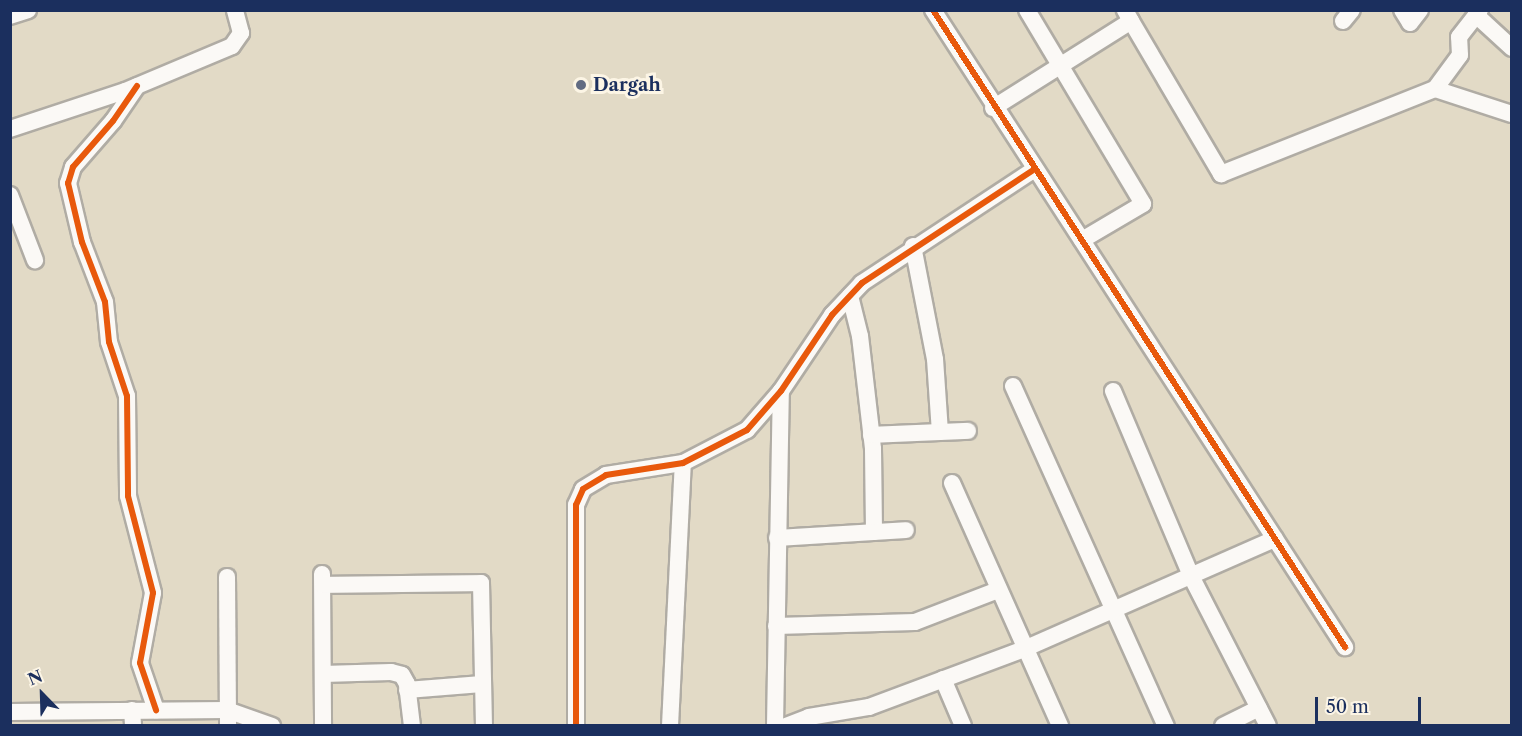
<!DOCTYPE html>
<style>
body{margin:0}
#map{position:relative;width:1522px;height:736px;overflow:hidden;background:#e2dac6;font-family:"Libre Caslon Text",serif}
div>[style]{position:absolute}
.roads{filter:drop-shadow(2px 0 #b0aca4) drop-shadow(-2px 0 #b0aca4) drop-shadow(0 2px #b0aca4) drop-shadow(0 -2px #b0aca4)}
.street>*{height:16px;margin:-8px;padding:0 8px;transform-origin:8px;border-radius:8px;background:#fbf9f6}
.cycleway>*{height:6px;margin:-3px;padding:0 3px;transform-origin:3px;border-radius:3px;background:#e8590c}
.dots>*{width:16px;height:16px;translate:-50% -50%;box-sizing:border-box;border:3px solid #fcf5e5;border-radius:50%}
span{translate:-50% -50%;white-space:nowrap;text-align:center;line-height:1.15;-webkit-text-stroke:6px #fcf5e5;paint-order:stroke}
.poi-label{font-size:18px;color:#1b2f5e;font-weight:700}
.left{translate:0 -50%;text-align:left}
.frame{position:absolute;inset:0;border:12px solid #1b2f5e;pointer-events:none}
.north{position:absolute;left:12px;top:664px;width:60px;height:60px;-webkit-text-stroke:4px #fcf5e5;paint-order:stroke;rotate:337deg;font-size:16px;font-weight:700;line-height:24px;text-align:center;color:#1b2f5e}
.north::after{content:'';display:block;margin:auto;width:21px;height:27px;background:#1b2f5e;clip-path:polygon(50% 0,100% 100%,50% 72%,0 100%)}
.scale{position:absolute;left:1315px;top:697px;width:106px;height:27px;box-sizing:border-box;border:3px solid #1b2f5e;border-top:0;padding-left:8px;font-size:18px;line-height:21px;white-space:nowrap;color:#1b2f5e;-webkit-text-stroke:4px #fcf5e5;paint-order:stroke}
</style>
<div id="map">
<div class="roads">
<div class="street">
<i style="left:933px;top:10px;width:759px;rotate:57.11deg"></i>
<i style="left:1027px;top:10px;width:226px;rotate:59.1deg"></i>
<i style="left:1143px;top:204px;width:71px;rotate:149.5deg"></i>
<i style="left:1402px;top:10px;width:15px;rotate:58deg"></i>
<i style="left:1410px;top:23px;width:16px;rotate:-52deg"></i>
<i style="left:1476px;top:15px;width:49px;rotate:42.5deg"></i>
<i style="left:10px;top:16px;width:19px;rotate:-18deg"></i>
<i style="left:1131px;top:21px;width:178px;rotate:59.5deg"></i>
<i style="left:1221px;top:174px;width:230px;rotate:-21.7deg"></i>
<i style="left:1435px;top:89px;width:81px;rotate:18deg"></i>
<i style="left:1343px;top:21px;width:14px;rotate:-51deg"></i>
<i style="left:137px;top:86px;width:42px;rotate:124.4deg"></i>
<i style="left:113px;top:121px;width:61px;rotate:131deg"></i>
<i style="left:73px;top:167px;width:17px;rotate:107deg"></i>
<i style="left:68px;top:183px;width:61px;rotate:76.7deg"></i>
<i style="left:82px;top:242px;width:64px;rotate:69deg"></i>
<i style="left:105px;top:302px;width:40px;rotate:84.3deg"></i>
<i style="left:109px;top:342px;width:57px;rotate:71.6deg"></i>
<i style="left:127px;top:396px;width:100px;rotate:89.4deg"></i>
<i style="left:128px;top:496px;width:100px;rotate:75.5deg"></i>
<i style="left:153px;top:593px;width:71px;rotate:100.5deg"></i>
<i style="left:140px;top:663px;width:50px;rotate:71.2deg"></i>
<i style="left:1435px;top:89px;width:42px;rotate:-53.7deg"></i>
<i style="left:1460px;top:55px;width:18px;rotate:-93deg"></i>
<i style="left:1459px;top:37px;width:34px;rotate:-52deg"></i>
<i style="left:993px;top:108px;width:163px;rotate:-32.2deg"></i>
<i style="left:1131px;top:21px;width:13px;rotate:-119deg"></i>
<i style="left:10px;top:129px;width:121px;rotate:-18.3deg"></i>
<i style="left:125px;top:91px;width:116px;rotate:-22.8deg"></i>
<i style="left:232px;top:46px;width:16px;rotate:-55deg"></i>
<i style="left:241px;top:33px;width:24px;rotate:-105deg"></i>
<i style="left:10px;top:195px;width:70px;rotate:69deg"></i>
<i style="left:913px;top:246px;width:115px;rotate:79deg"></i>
<i style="left:935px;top:359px;width:73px;rotate:86.1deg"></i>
<i style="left:850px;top:296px;width:41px;rotate:76deg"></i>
<i style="left:860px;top:336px;width:114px;rotate:83.4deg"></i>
<i style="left:873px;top:449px;width:83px;rotate:89.3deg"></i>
<i style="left:1013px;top:386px;width:373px;rotate:65.8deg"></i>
<i style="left:1113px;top:391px;width:203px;rotate:67.1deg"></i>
<i style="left:1192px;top:578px;width:166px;rotate:62.8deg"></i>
<i style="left:871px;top:435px;width:97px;rotate:-2.4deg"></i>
<i style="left:952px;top:483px;width:266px;rotate:66deg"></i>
<i style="left:777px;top:538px;width:129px;rotate:-3.5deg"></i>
<i style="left:322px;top:574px;width:152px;rotate:89.6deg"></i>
<i style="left:227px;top:577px;width:149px;rotate:89.6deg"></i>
<i style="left:323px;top:585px;width:158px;rotate:-0.7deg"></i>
<i style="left:481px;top:583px;width:143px;rotate:88.8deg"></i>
<i style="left:776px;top:626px;width:139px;rotate:-1.6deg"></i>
<i style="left:915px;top:622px;width:89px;rotate:-21.1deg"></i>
<i style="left:323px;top:674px;width:68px;rotate:-1.7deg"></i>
<i style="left:391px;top:672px;width:11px;rotate:15deg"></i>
<i style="left:402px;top:675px;width:10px;rotate:61deg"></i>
<i style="left:407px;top:684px;width:42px;rotate:83.2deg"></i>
<i style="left:943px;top:679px;width:51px;rotate:66.9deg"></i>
<i style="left:407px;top:690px;width:75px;rotate:-4.6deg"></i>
<i style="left:132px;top:710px;width:16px;rotate:86deg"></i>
<i style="left:10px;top:712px;width:217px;rotate:-0.5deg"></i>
<i style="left:227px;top:710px;width:48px;rotate:19.6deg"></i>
<i style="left:576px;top:726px;width:221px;rotate:-90deg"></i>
<i style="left:576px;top:505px;width:17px;rotate:-66deg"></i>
<i style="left:583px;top:489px;width:27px;rotate:-31deg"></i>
<i style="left:606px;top:475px;width:78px;rotate:-8.9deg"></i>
<i style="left:683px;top:463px;width:72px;rotate:-27.3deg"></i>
<i style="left:747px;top:430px;width:52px;rotate:-48.9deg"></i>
<i style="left:781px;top:391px;width:92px;rotate:-56.1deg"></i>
<i style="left:832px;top:315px;width:44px;rotate:-46.8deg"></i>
<i style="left:862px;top:283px;width:207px;rotate:-33.4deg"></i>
<i style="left:670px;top:726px;width:263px;rotate:-87.2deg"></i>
<i style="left:775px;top:726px;width:335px;rotate:-89deg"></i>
<i style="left:786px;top:726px;width:25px;rotate:-21deg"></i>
<i style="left:809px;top:717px;width:61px;rotate:-9.5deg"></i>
<i style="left:869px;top:707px;width:165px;rotate:-20.5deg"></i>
<i style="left:1024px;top:649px;width:274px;rotate:-23.7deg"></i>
<i style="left:1223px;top:726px;width:40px;rotate:-26.6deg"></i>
</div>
</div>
<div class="cycleway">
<i style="left:933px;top:10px;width:759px;rotate:57.11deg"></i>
<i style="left:137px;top:86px;width:42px;rotate:124.4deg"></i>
<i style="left:113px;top:121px;width:61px;rotate:131deg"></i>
<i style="left:73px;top:167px;width:17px;rotate:107deg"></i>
<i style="left:68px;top:183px;width:61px;rotate:76.7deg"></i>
<i style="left:82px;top:242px;width:64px;rotate:69deg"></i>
<i style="left:105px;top:302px;width:40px;rotate:84.3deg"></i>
<i style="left:109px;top:342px;width:57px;rotate:71.6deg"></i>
<i style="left:127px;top:396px;width:100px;rotate:89.4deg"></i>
<i style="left:128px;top:496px;width:100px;rotate:75.5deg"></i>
<i style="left:153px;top:593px;width:71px;rotate:100.5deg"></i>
<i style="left:140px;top:663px;width:50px;rotate:71.2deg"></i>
<i style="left:576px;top:726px;width:221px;rotate:-90deg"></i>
<i style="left:576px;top:505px;width:17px;rotate:-66deg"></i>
<i style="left:583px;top:489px;width:27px;rotate:-31deg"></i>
<i style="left:606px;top:475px;width:78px;rotate:-8.9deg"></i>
<i style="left:683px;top:463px;width:72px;rotate:-27.3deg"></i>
<i style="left:747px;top:430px;width:52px;rotate:-48.9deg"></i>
<i style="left:781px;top:391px;width:92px;rotate:-56.1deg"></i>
<i style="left:832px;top:315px;width:44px;rotate:-46.8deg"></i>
<i style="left:862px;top:283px;width:207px;rotate:-33.4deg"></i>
</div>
<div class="dots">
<i style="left:581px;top:85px;background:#616b82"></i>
</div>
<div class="poi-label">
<span class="left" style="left:593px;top:85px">Dargah</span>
</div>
<div class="frame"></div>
<div class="north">N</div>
<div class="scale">50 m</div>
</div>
